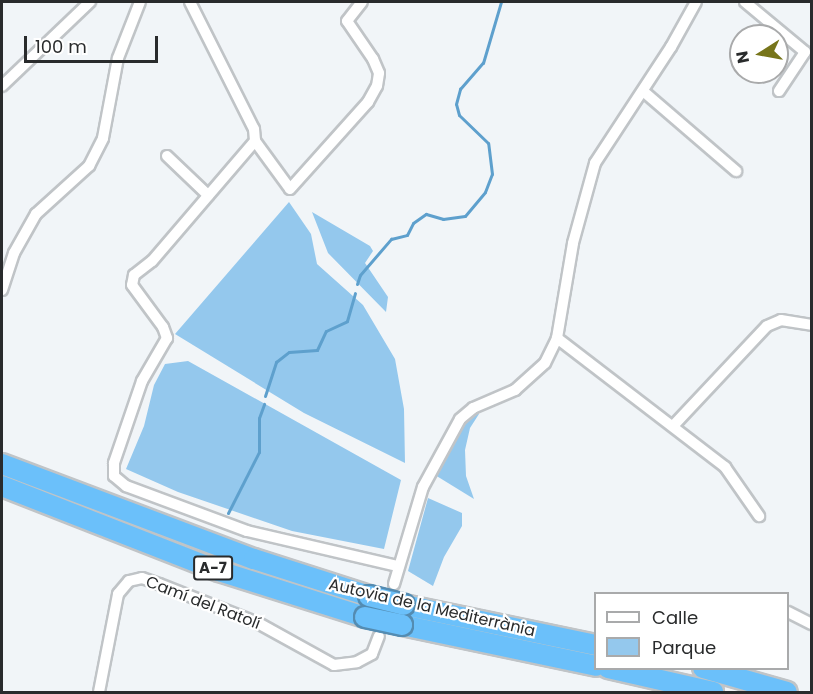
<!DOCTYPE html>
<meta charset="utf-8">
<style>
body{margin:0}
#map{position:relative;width:813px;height:694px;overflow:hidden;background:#f1f5f8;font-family:Poppins,sans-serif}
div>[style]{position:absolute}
.green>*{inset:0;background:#94c8ed}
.stream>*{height:3px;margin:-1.5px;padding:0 1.5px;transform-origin:1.5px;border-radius:1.5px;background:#5ea0cd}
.roads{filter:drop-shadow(2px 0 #c0c4c7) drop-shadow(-2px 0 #c0c4c7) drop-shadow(0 2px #c0c4c7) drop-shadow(0 -2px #c0c4c7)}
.minor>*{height:10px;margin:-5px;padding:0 5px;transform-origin:5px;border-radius:5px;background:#fff}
.motorway>*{height:20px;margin:-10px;padding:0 10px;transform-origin:10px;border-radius:10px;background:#6bc0fa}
.bridges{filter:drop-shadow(2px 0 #548cb2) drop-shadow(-2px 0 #548cb2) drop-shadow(0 2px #548cb2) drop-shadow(0 -2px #548cb2)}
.motorway-bridge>*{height:20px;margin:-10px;padding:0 10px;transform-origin:10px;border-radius:10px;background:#6bc0fa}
span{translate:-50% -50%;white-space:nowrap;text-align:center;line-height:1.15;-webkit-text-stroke:4.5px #fff;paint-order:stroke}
.shield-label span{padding:2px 4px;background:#fff;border:2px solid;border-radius:4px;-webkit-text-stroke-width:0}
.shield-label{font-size:15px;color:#292b2c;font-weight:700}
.street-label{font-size:16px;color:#292b2c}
.frame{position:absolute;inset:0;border:3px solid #292b2c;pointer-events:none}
.legend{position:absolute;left:594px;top:592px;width:195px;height:78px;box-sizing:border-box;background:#fff;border:2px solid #a9aaab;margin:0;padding:8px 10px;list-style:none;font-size:18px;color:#292b2c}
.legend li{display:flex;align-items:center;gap:12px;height:30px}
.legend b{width:30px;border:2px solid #a9aaab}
.north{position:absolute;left:729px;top:24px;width:60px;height:60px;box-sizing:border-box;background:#fff;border:2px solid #a9aaab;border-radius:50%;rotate:259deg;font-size:16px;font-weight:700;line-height:24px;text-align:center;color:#292b2c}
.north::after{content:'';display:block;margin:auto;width:21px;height:27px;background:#77751a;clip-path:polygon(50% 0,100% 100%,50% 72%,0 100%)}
.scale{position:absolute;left:24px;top:36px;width:134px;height:27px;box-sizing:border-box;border:3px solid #292b2c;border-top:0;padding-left:8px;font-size:18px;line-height:21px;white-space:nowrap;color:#292b2c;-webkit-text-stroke:4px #fff;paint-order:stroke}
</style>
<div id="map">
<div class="green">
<i style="clip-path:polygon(289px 202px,311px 234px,317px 264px,363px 305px,395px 359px,404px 409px,405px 463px,304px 413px,175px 334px)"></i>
<i style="clip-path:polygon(312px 212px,370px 246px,373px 251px,365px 263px,388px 297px,386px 312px,328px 253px)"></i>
<i style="clip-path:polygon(188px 361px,401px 480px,384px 549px,292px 531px,178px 492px,126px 469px,144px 426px,154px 385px,165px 364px)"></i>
<i style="clip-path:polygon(474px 411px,479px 414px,470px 428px,465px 450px,466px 476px,474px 499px,435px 475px,461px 426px)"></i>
<i style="clip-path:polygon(428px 498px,462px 513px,462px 526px,444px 557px,433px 586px,408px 571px)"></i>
</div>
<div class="stream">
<i style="left:357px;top:284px;width:9px;rotate:-72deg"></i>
<i style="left:360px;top:275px;width:48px;rotate:-49.3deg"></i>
<i style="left:391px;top:239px;width:16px;rotate:-14deg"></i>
<i style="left:407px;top:235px;width:13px;rotate:-63deg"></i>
<i style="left:413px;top:223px;width:16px;rotate:-35deg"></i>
<i style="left:426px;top:214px;width:18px;rotate:16deg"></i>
<i style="left:443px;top:219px;width:22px;rotate:-8deg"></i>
<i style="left:465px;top:216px;width:31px;rotate:-50deg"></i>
<i style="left:485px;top:192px;width:19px;rotate:-69deg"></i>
<i style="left:492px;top:174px;width:31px;rotate:-97deg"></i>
<i style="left:488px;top:143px;width:40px;rotate:-136deg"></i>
<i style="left:459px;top:115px;width:11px;rotate:-105deg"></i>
<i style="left:456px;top:104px;width:16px;rotate:-75deg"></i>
<i style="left:460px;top:89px;width:35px;rotate:-49deg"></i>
<i style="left:483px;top:63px;width:64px;rotate:-73.6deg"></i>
<i style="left:265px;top:396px;width:36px;rotate:-72deg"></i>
<i style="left:276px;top:362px;width:16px;rotate:-38deg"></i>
<i style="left:289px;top:352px;width:28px;rotate:-4deg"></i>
<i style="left:317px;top:350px;width:21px;rotate:-65deg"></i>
<i style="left:326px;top:331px;width:23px;rotate:-25deg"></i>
<i style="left:347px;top:321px;width:29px;rotate:-74deg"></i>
<i style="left:228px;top:513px;width:68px;rotate:-63.1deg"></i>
<i style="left:259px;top:452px;width:34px;rotate:-90deg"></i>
<i style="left:259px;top:418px;width:15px;rotate:-70deg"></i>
</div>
<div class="roads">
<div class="minor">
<i style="left:190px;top:2px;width:142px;rotate:63.3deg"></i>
<i style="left:254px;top:129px;width:12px;rotate:85deg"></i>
<i style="left:255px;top:141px;width:59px;rotate:53.9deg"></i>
<i style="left:290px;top:189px;width:117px;rotate:-48.1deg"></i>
<i style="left:368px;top:102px;width:18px;rotate:-61deg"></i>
<i style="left:377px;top:86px;width:13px;rotate:-81deg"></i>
<i style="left:379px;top:73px;width:15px;rotate:-113deg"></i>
<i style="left:373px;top:59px;width:46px;rotate:-124.4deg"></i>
<i style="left:347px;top:21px;width:24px;rotate:-52deg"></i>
<i style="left:745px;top:2px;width:78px;rotate:39.8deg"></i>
<i style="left:805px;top:52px;width:47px;rotate:123.7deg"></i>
<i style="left:2px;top:86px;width:122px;rotate:-43.7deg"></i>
<i style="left:643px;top:91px;width:123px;rotate:40.7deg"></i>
<i style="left:255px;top:141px;width:158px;rotate:130.6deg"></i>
<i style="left:152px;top:261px;width:23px;rotate:142deg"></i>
<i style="left:134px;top:275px;width:10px;rotate:101deg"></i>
<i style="left:132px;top:285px;width:52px;rotate:53.6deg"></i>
<i style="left:163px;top:327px;width:12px;rotate:70deg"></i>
<i style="left:167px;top:338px;width:50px;rotate:120.2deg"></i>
<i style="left:142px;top:381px;width:87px;rotate:108.9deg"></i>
<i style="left:114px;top:463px;width:13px;rotate:90deg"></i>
<i style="left:114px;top:476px;width:16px;rotate:40deg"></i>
<i style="left:126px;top:486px;width:129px;rotate:20.4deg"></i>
<i style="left:247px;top:531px;width:155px;rotate:13.1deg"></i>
<i style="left:167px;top:156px;width:57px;rotate:43.6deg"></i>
<i style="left:2px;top:290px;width:39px;rotate:-72deg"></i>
<i style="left:14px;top:253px;width:45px;rotate:-60.6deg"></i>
<i style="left:36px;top:214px;width:72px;rotate:-42.2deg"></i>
<i style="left:89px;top:166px;width:31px;rotate:-63deg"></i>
<i style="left:103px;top:138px;width:81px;rotate:-79.4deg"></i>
<i style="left:118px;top:58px;width:60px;rotate:-68.6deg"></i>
<i style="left:557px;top:338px;width:212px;rotate:37.5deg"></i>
<i style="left:725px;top:467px;width:60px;rotate:55.2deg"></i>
<i style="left:673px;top:426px;width:137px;rotate:-46.8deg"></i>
<i style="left:767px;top:326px;width:15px;rotate:-23deg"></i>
<i style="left:781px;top:320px;width:31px;rotate:9deg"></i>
<i style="left:394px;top:584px;width:101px;rotate:-73.4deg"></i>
<i style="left:423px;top:487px;width:77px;rotate:-61.4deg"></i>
<i style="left:460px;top:419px;width:17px;rotate:-40deg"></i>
<i style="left:473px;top:408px;width:46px;rotate:-23.2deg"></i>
<i style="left:515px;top:390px;width:40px;rotate:-42deg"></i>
<i style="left:545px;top:363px;width:28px;rotate:-64deg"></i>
<i style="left:557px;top:338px;width:96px;rotate:-80.4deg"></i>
<i style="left:573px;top:243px;width:83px;rotate:-74.6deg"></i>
<i style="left:595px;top:163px;width:139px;rotate:-56.8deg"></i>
<i style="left:671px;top:47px;width:51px;rotate:-60.9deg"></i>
<i style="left:788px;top:612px;width:27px;rotate:27deg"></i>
<i style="left:99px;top:692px;width:100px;rotate:-79deg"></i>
<i style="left:118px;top:594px;width:17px;rotate:-50deg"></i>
<i style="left:129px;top:581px;width:13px;rotate:-13deg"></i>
<i style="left:142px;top:578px;width:18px;rotate:19deg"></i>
<i style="left:159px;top:584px;width:106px;rotate:21.5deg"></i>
<i style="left:258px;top:623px;width:87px;rotate:28.9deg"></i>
<i style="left:334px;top:665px;width:23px;rotate:-7deg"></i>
<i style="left:357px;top:662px;width:17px;rotate:-28deg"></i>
<i style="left:372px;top:654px;width:19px;rotate:-69deg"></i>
</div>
<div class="motorway">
<i style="left:2px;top:464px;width:269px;rotate:20.7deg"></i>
<i style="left:254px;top:559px;width:121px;rotate:17.8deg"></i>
<i style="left:2px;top:486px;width:233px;rotate:21.4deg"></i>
<i style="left:219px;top:571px;width:153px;rotate:17.5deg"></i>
<i style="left:404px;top:605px;width:196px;rotate:11.8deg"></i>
<i style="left:402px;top:625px;width:198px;rotate:11.9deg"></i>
<i style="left:608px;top:668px;width:108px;rotate:12.9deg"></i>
<i style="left:703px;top:668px;width:87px;rotate:15.9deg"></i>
</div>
</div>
<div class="bridges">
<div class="motorway-bridge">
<i style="left:369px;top:596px;width:36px;rotate:14deg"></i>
<i style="left:365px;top:617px;width:38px;rotate:12deg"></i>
</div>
</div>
<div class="shield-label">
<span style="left:213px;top:568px">A-7</span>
</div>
<div class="street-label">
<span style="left:203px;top:603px;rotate:21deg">Camí del Ratolí</span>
<span style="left:432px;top:608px;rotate:13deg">Autovia de la Mediterrània</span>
</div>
<div class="frame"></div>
<ul class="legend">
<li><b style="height:8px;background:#fff"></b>Calle</li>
<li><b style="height:16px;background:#94c8ed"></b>Parque</li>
</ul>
<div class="north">N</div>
<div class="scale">100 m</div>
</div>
